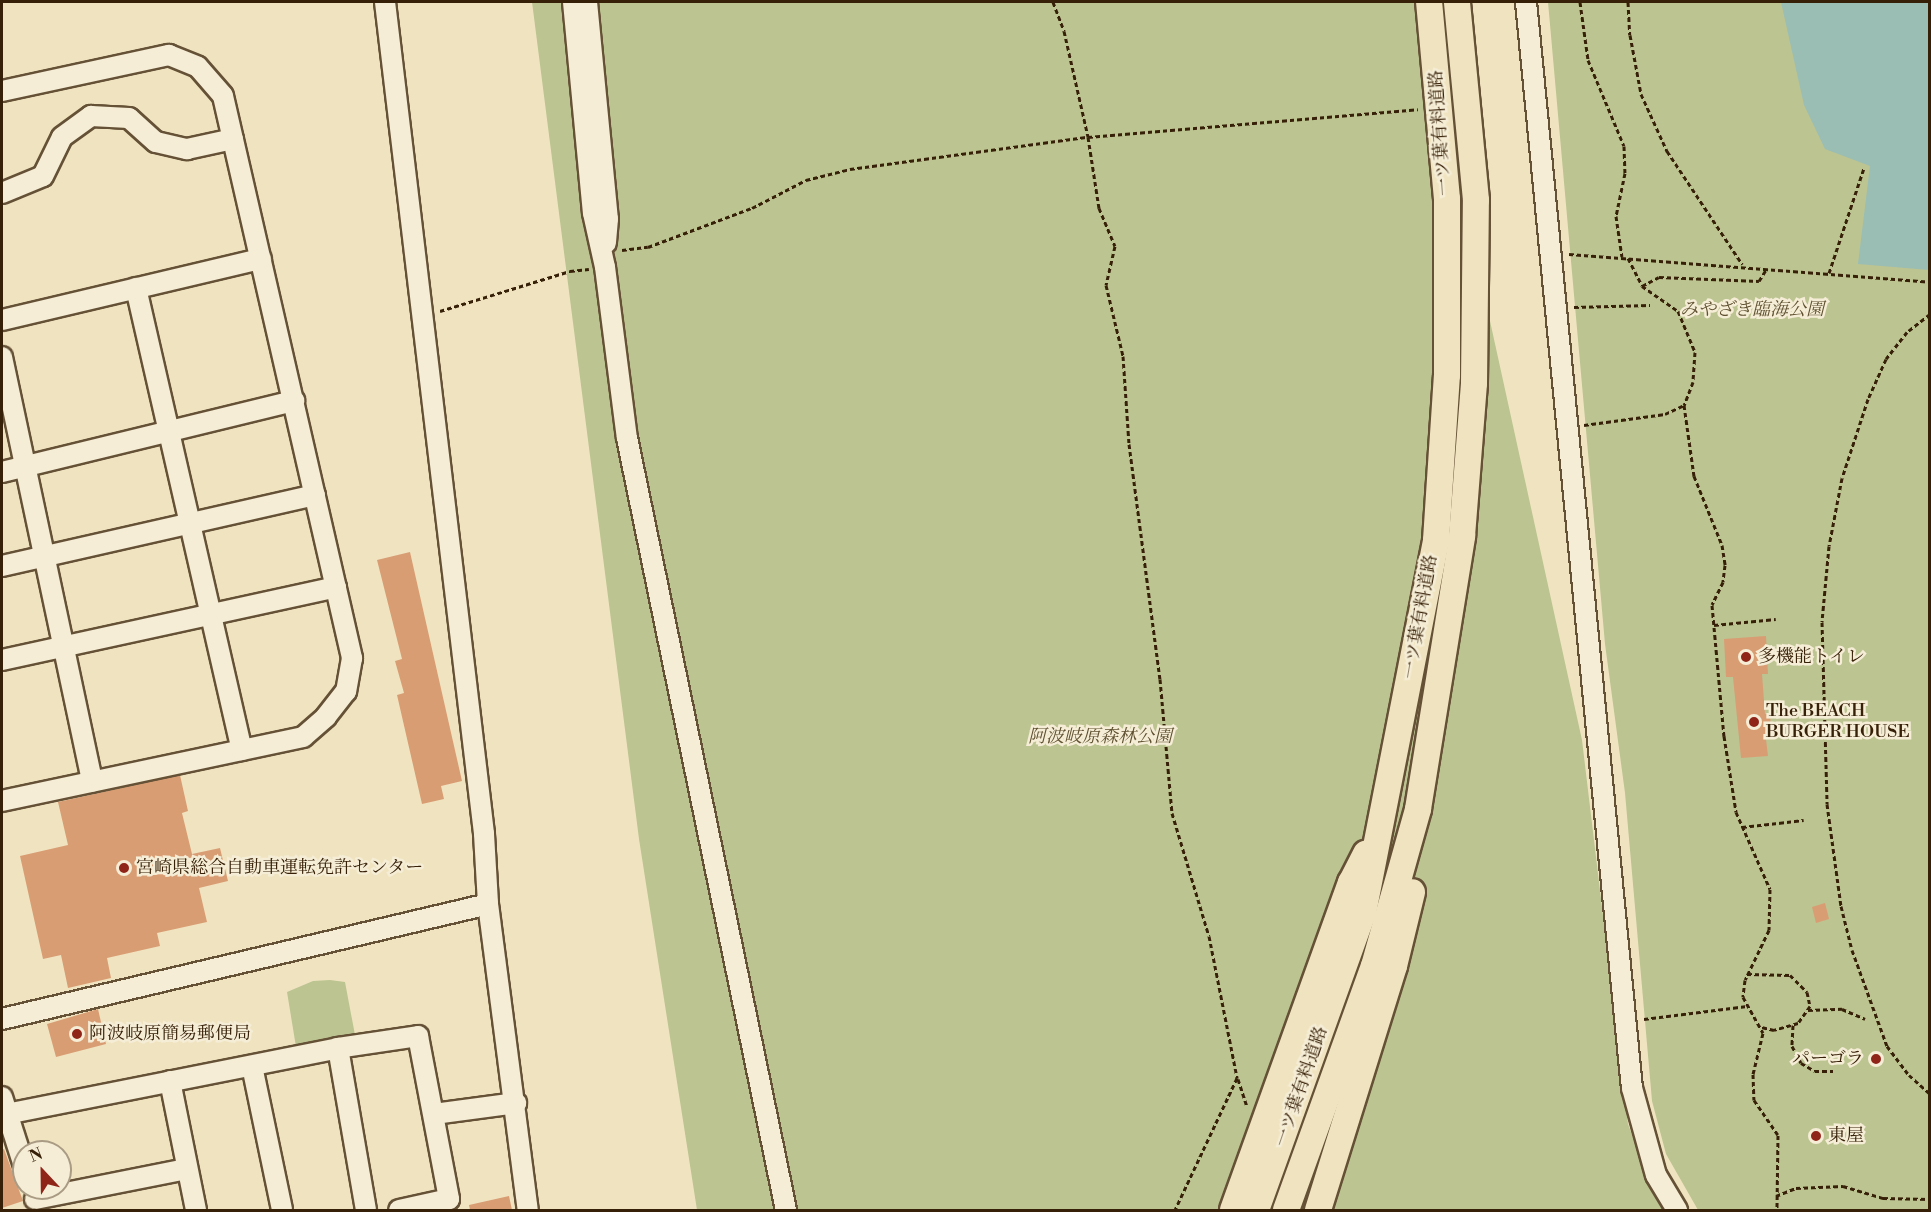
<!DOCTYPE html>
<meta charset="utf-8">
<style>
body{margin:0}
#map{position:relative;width:1931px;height:1212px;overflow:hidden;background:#f0e4c0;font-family:"Libre Bodoni","Noto Serif JP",serif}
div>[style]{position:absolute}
.green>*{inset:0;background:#bcc491}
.water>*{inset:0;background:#9abeb3}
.building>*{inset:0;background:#d99d74}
.path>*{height:3px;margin-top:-1.5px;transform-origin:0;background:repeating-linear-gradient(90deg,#372008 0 4.5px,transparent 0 7.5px)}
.roads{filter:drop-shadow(2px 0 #655136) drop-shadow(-2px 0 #655136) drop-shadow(0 2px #655136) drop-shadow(0 -2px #655136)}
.minor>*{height:20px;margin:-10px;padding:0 10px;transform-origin:10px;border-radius:10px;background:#f5edd6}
.major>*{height:26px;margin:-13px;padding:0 13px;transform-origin:13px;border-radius:13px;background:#f0e4c0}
.dots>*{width:16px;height:16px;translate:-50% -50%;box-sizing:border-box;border:3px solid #f5edd6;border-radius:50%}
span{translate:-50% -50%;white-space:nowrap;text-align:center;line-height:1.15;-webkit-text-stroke:5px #f5edd6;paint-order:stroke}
.street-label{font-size:18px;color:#372008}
.park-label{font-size:18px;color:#5f5131;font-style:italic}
.poi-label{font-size:18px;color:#372008}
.left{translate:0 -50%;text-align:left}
.right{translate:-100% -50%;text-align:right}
.frame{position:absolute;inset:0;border:3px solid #372008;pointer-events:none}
.north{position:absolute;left:12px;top:1140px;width:60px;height:60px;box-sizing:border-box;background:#f5edd6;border:2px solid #a99b84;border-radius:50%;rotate:338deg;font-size:16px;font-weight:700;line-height:24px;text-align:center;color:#372008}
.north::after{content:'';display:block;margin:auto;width:21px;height:27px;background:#8f2418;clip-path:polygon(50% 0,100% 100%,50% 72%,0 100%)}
</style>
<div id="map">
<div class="green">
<i style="clip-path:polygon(532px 2px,1420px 2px,1582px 740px,1628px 1124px,1651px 1186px,1667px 1210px,697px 1210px,639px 839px)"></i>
<i style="clip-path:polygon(1548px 2px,1790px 2px,1929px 152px,1929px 1210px,1698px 1210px,1666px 1154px,1652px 1101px,1625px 793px,1605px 644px)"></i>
<i style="clip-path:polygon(330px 980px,345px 982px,355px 1035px,296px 1047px,287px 992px,313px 981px)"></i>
</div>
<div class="water">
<i style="clip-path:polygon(1781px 2px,1929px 2px,1929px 270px,1858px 264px,1870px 166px,1825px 149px,1804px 105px)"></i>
</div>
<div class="building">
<i style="clip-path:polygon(410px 552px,462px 781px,441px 786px,444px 799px,422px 804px,397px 695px,404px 693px,395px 661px,402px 659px,377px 560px)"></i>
<i style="clip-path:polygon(1766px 636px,1768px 674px,1762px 674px,1765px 714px,1770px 714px,1771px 730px,1765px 731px,1768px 756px,1741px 758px,1733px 677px,1726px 677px,1724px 639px)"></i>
<i style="clip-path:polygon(180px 775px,188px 811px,182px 813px,192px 854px,220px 848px,228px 881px,199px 888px,207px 922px,157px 933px,160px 946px,107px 958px,111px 978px,68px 988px,61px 955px,43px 959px,20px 856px,68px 845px,58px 802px)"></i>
<i style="clip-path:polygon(1825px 903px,1829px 919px,1816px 923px,1812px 907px)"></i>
<i style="clip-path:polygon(98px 1009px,106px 1044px,56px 1057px,47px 1024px)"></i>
<i style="clip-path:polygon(4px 1149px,23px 1201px,2px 1208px,2px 1150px)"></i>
<i style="clip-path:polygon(509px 1196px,512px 1210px,470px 1210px,469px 1205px)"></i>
</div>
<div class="path">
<i style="left:1053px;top:2px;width:31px;rotate:69deg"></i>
<i style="left:1064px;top:31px;width:109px;rotate:77.2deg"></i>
<i style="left:1088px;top:137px;width:72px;rotate:81.2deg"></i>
<i style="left:1099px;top:208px;width:41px;rotate:67.2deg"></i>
<i style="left:1115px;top:246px;width:40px;rotate:103deg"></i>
<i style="left:1106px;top:285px;width:73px;rotate:76.5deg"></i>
<i style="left:1123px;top:356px;width:88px;rotate:86.1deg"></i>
<i style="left:1129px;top:444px;width:237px;rotate:82.5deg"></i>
<i style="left:1160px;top:679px;width:135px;rotate:84.9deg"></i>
<i style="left:1172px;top:813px;width:128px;rotate:73.3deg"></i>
<i style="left:1209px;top:936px;width:145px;rotate:78.8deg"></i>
<i style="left:1237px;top:1078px;width:146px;rotate:115.2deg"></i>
<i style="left:1580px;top:2px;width:59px;rotate:82.1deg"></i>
<i style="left:1588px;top:60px;width:93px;rotate:67.3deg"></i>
<i style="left:1624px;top:146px;width:27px;rotate:88deg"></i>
<i style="left:1625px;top:173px;width:44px;rotate:101.8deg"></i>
<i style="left:1616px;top:216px;width:41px;rotate:81.7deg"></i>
<i style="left:1628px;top:2px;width:33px;rotate:87deg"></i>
<i style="left:1630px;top:35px;width:60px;rotate:79.4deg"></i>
<i style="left:1641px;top:94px;width:63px;rotate:65.5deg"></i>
<i style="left:1667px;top:151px;width:136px;rotate:56.4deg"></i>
<i style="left:622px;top:250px;width:26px;rotate:-7deg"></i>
<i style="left:648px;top:247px;width:111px;rotate:-20.6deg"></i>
<i style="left:752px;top:208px;width:61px;rotate:-27.4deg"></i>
<i style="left:806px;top:180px;width:45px;rotate:-14deg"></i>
<i style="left:850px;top:169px;width:240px;rotate:-7.7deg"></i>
<i style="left:1088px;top:137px;width:331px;rotate:-4.8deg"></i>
<i style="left:1569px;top:254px;width:362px;rotate:4.4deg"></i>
<i style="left:1628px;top:258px;width:31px;rotate:63deg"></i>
<i style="left:1642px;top:286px;width:44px;rotate:34.8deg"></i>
<i style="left:1678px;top:311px;width:44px;rotate:67.5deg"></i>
<i style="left:1695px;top:352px;width:30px;rotate:94deg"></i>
<i style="left:1693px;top:382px;width:25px;rotate:111deg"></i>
<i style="left:1684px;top:405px;width:72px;rotate:82deg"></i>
<i style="left:1694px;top:476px;width:74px;rotate:67.9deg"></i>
<i style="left:1722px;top:545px;width:20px;rotate:81deg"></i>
<i style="left:1725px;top:565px;width:17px;rotate:97deg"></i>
<i style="left:1723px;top:582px;width:25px;rotate:116deg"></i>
<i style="left:1712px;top:605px;width:132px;rotate:84.8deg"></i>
<i style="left:1724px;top:736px;width:77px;rotate:81deg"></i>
<i style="left:1736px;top:812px;width:84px;rotate:66.2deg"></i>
<i style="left:1770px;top:889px;width:41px;rotate:91.4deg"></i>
<i style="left:1769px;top:930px;width:55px;rotate:115.6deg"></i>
<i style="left:1745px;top:980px;width:17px;rotate:97deg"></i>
<i style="left:1743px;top:997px;width:41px;rotate:60.9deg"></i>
<i style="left:1763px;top:1033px;width:42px;rotate:103.7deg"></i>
<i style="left:1753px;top:1074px;width:26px;rotate:88deg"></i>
<i style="left:1754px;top:1100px;width:42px;rotate:55.6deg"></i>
<i style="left:1778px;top:1135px;width:75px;rotate:90.8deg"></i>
<i style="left:1829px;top:273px;width:111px;rotate:-71.6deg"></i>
<i style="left:1642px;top:286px;width:19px;rotate:-28deg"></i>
<i style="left:1659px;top:277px;width:100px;rotate:2.3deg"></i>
<i style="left:1759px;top:281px;width:15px;rotate:-58deg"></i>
<i style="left:1574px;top:307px;width:76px;rotate:-1.5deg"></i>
<i style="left:440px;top:311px;width:136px;rotate:-17.1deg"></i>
<i style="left:570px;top:271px;width:19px;rotate:-6deg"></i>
<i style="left:1930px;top:314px;width:29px;rotate:142deg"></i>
<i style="left:1907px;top:332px;width:34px;rotate:128deg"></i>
<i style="left:1886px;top:359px;width:44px;rotate:114.2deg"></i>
<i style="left:1868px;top:399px;width:83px;rotate:108.2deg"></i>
<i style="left:1842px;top:478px;width:69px;rotate:100.8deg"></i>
<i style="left:1829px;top:546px;width:76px;rotate:95.3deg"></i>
<i style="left:1822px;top:622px;width:182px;rotate:88.4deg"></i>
<i style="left:1827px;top:804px;width:103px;rotate:82.2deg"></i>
<i style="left:1841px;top:906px;width:45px;rotate:76deg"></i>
<i style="left:1852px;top:950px;width:102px;rotate:70deg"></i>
<i style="left:1887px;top:1046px;width:36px;rotate:53deg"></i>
<i style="left:1909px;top:1075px;width:28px;rotate:42deg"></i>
<i style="left:1584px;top:425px;width:82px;rotate:-7.7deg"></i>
<i style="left:1665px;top:414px;width:21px;rotate:-25deg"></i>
<i style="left:1714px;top:625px;width:62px;rotate:-5.5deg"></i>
<i style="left:1742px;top:827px;width:62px;rotate:-6.4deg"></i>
<i style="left:1747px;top:974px;width:43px;rotate:1.3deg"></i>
<i style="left:1790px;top:975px;width:24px;rotate:45deg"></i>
<i style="left:1807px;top:992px;width:14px;rotate:78deg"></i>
<i style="left:1810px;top:1006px;width:21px;rotate:125deg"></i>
<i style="left:1798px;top:1023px;width:25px;rotate:164deg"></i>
<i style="left:1774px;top:1030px;width:13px;rotate:-167deg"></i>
<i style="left:1808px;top:1010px;width:34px;rotate:-2deg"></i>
<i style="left:1842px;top:1009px;width:25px;rotate:23deg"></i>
<i style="left:1644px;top:1019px;width:104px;rotate:-7.2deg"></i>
<i style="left:1793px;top:1025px;width:21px;rotate:93deg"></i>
<i style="left:1792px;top:1046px;width:19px;rotate:62deg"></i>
<i style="left:1801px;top:1063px;width:16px;rotate:30deg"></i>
<i style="left:1815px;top:1071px;width:18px"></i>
<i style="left:1238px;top:1079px;width:29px;rotate:72deg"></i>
<i style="left:1776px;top:1196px;width:22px;rotate:-22deg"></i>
<i style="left:1796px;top:1188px;width:47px;rotate:-2.4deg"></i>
<i style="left:1843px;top:1186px;width:42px;rotate:16.7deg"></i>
<i style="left:1883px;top:1198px;width:47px;rotate:1.2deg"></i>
</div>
<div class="roads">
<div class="minor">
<i style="left:385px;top:2px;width:838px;rotate:83.21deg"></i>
<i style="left:484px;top:834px;width:70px;rotate:86.7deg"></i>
<i style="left:488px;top:904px;width:309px;rotate:82.6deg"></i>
<i style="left:573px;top:2px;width:212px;rotate:84.6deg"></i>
<i style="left:593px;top:213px;width:55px;rotate:77.5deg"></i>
<i style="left:605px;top:267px;width:172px;rotate:82.7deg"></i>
<i style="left:627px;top:438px;width:788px;rotate:78.36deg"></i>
<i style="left:587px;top:2px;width:218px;rotate:84.5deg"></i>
<i style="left:608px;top:219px;width:24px;rotate:95deg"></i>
<i style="left:1526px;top:2px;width:1091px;rotate:84.43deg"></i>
<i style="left:1632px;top:1088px;width:90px;rotate:74.6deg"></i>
<i style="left:1656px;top:1175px;width:41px;rotate:59deg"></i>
<i style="left:2px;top:91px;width:171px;rotate:-12.2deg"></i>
<i style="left:169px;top:55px;width:31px;rotate:22deg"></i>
<i style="left:198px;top:67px;width:38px;rotate:49deg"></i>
<i style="left:223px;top:96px;width:577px;rotate:77.07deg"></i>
<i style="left:352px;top:658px;width:34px;rotate:100deg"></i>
<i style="left:346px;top:691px;width:33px;rotate:128deg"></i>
<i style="left:326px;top:717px;width:30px;rotate:139deg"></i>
<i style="left:303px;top:737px;width:308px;rotate:168deg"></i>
<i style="left:2px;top:193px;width:44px;rotate:-22.5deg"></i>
<i style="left:43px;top:176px;width:43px;rotate:-64deg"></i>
<i style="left:62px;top:137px;width:36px;rotate:-36deg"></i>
<i style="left:91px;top:116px;width:38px;rotate:3deg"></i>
<i style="left:129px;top:118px;width:36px;rotate:42deg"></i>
<i style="left:156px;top:142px;width:32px;rotate:13deg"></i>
<i style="left:187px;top:149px;width:47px;rotate:-12.3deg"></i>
<i style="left:136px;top:288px;width:474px;rotate:77.1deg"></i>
<i style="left:2px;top:320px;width:266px;rotate:-13.3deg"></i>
<i style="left:2px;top:357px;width:434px;rotate:78deg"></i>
<i style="left:2px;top:472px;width:301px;rotate:-13.7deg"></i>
<i style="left:2px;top:566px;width:321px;rotate:-12.8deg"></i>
<i style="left:2px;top:660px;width:342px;rotate:-12.3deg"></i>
<i style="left:2px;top:1019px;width:499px;rotate:-13.3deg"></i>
<i style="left:338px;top:1048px;width:81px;rotate:-8.5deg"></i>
<i style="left:418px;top:1036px;width:166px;rotate:79.2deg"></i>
<i style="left:449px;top:1199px;width:51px;rotate:167.6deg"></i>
<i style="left:252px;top:1066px;width:147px;rotate:78.2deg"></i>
<i style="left:170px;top:1081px;width:132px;rotate:78.6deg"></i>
<i style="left:2px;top:1097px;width:72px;rotate:72.3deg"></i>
<i style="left:6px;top:1114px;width:338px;rotate:-11.2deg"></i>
<i style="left:338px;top:1048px;width:164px;rotate:80.2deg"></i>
<i style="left:434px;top:1114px;width:83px;rotate:-7.6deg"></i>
<i style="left:35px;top:1199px;width:154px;rotate:-11.2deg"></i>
</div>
<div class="major">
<i style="left:1233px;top:1210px;width:348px;rotate:-70.2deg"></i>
<i style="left:1351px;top:883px;width:33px;rotate:-63deg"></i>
<i style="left:1256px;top:1210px;width:316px;rotate:-70.2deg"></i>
<i style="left:1363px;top:913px;width:380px;rotate:-78.9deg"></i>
<i style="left:1436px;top:540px;width:165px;rotate:-86.2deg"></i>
<i style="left:1447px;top:375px;width:176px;rotate:-90deg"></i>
<i style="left:1447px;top:199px;width:198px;rotate:-95.2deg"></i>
<i style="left:1286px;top:1210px;width:259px;rotate:-70.2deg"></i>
<i style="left:1374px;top:966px;width:163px;rotate:-74.3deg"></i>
<i style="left:1418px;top:809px;width:277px;rotate:-80.8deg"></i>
<i style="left:1462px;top:536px;width:153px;rotate:-85.5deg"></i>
<i style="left:1474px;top:383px;width:183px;rotate:-89.4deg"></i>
<i style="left:1476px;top:200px;width:199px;rotate:-95.5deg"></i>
<i style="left:1318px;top:1210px;width:256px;rotate:-72.7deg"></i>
<i style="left:1394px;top:966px;width:76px;rotate:-76.3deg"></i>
</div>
</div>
<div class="dots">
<i style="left:1746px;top:657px;background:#8f2418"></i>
<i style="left:1754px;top:722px;background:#8f2418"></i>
<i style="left:124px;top:868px;background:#8f2418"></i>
<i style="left:77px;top:1034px;background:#8f2418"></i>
<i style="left:1876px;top:1059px;background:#8f2418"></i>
<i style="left:1816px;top:1136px;background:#8f2418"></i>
</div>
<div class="street-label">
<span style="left:1441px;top:133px;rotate:-94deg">一ツ葉有料道路</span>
<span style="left:1421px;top:617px;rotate:-80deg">一ツ葉有料道路</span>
<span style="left:1302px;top:1087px;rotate:-71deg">一ツ葉有料道路</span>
</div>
<div class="park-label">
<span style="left:1752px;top:310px">みやざき臨海公園</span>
<span style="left:1100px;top:737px">阿波岐原森林公園</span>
</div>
<div class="poi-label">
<span class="left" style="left:1758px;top:657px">多機能トイレ</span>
<span class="left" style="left:1766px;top:722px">The BEACH<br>BURGER HOUSE</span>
<span class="left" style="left:136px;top:868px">宮崎県総合自動車運転免許センター</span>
<span class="left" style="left:89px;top:1034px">阿波岐原簡易郵便局</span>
<span class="right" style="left:1864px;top:1059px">パーゴラ</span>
<span class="left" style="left:1828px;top:1136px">東屋</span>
</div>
<div class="frame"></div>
<div class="north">N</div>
</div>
